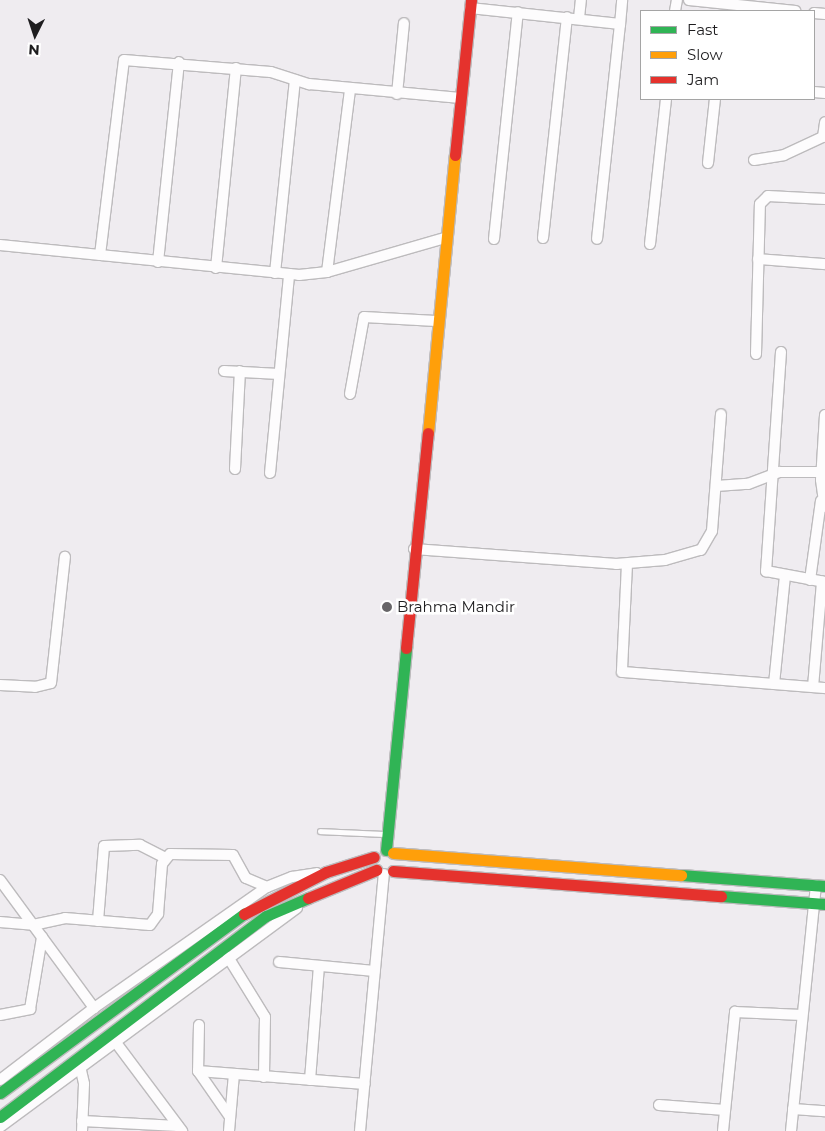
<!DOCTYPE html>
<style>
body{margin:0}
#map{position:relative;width:825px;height:1131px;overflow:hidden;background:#efecf0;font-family:Montserrat,sans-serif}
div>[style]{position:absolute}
.roads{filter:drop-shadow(1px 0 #bdbbbd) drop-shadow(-1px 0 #bdbbbd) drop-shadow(0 1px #bdbbbd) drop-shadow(0 -1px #bdbbbd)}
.lane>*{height:5px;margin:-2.5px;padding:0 2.5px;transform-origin:2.5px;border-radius:2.5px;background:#fdfcfd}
.street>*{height:10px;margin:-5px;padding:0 5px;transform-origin:5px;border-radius:5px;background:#fdfcfd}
.fast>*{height:11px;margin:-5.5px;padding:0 5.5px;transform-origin:5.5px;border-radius:5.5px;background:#30b455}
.slow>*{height:11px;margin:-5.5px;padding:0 5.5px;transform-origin:5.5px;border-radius:5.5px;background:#ff9f0a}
.jam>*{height:11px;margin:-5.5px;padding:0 5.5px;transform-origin:5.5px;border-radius:5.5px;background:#e5322d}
.dots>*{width:14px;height:14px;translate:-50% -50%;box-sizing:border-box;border:2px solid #fff;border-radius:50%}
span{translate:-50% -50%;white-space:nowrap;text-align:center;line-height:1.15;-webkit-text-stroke:5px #fff;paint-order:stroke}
.poi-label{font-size:15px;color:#1e1d1f}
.left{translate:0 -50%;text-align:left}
.legend{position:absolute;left:640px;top:10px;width:175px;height:90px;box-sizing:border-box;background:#fff;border:1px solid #a5a5a5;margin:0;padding:6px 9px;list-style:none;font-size:15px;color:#1e1d1f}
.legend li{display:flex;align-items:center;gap:10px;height:25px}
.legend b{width:25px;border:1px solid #a5a5a5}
.north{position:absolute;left:10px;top:10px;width:50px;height:50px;-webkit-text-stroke:4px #fff;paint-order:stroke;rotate:184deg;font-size:14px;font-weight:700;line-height:20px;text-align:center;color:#1e1d1f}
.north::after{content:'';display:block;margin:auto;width:18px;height:22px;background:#1e1d1f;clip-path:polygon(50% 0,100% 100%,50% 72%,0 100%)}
</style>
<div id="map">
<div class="roads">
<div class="lane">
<i style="left:320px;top:831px;width:67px;rotate:2.6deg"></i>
</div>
<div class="street">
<i style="left:689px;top:0;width:107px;rotate:5.9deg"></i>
<i style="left:470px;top:8px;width:151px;rotate:6.1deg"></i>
<i style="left:620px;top:24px;width:216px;rotate:96.1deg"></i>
<i style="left:675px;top:11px;width:11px;rotate:-80deg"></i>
<i style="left:814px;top:13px;width:11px;rotate:5deg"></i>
<i style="left:579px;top:18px;width:18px;rotate:-84deg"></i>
<i style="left:620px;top:25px;width:25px;rotate:-85deg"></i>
<i style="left:814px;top:92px;width:11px;rotate:5deg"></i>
<i style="left:397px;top:94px;width:71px;rotate:-84.4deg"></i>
<i style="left:823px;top:137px;width:15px;rotate:-82deg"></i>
<i style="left:754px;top:160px;width:30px;rotate:-9deg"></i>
<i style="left:784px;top:155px;width:45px;rotate:-24.9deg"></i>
<i style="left:708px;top:163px;width:64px;rotate:-83.8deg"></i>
<i style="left:543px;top:238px;width:222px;rotate:-83.8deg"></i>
<i style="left:494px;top:239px;width:228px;rotate:-84deg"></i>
<i style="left:650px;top:244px;width:146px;rotate:-83.7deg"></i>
<i style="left:0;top:245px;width:301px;rotate:5.7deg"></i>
<i style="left:299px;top:275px;width:28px;rotate:-6deg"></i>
<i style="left:327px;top:272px;width:123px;rotate:-16.1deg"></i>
<i style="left:100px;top:255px;width:196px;rotate:-83deg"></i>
<i style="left:124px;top:60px;width:147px;rotate:4.7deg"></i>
<i style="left:271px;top:72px;width:40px;rotate:18deg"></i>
<i style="left:309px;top:84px;width:152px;rotate:5.3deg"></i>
<i style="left:758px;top:259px;width:67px;rotate:4.3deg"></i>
<i style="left:158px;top:262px;width:201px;rotate:-84deg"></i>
<i style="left:216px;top:268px;width:201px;rotate:-84.3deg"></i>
<i style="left:327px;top:272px;width:184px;rotate:-82.8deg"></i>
<i style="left:275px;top:273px;width:194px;rotate:-84.1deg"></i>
<i style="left:781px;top:352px;width:220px;rotate:93.9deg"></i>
<i style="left:766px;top:571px;width:60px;rotate:10.6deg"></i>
<i style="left:756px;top:354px;width:150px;rotate:-88.5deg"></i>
<i style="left:760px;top:204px;width:11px;rotate:-45deg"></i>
<i style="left:768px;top:196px;width:57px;rotate:3deg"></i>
<i style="left:224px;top:371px;width:55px;rotate:3.1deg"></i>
<i style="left:350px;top:394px;width:78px;rotate:-79.7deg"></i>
<i style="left:364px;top:317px;width:72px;rotate:3.2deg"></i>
<i style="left:825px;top:415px;width:65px;rotate:93.5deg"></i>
<i style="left:821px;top:480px;width:27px;rotate:82deg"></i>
<i style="left:235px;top:469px;width:98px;rotate:-87.1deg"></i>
<i style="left:270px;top:473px;width:200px;rotate:-84.5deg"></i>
<i style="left:716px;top:486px;width:32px;rotate:-4deg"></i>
<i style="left:748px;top:484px;width:34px;rotate:-21deg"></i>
<i style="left:780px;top:472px;width:41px"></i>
<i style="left:414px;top:549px;width:203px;rotate:4.2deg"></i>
<i style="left:616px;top:564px;width:49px;rotate:-4.7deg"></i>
<i style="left:665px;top:560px;width:37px;rotate:-16deg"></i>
<i style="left:701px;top:550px;width:22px;rotate:-60deg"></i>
<i style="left:712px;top:531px;width:117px;rotate:-85.6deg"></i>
<i style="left:627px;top:564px;width:108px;rotate:92.7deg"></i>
<i style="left:622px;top:672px;width:204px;rotate:4.5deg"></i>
<i style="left:810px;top:580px;width:80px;rotate:-82.1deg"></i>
<i style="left:774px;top:684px;width:109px;rotate:-84.2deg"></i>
<i style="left:0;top:685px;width:35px;rotate:3deg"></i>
<i style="left:35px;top:687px;width:16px;rotate:-14deg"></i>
<i style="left:51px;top:683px;width:127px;rotate:-83.7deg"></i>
<i style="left:813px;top:687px;width:106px;rotate:-85.1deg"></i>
<i style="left:0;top:880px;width:159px;rotate:53.7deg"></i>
<i style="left:98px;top:921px;width:75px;rotate:-85.4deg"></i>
<i style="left:104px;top:846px;width:36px;rotate:-2deg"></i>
<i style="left:140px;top:845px;width:27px;rotate:27deg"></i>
<i style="left:0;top:922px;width:33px;rotate:5deg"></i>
<i style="left:33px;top:925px;width:33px;rotate:-12deg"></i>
<i style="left:65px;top:918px;width:85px;rotate:4.7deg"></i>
<i style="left:150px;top:925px;width:14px;rotate:-54deg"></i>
<i style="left:158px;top:914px;width:50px;rotate:-85.4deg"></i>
<i style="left:162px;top:864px;width:13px;rotate:-51deg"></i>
<i style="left:170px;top:854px;width:63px;rotate:0.9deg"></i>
<i style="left:233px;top:855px;width:26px;rotate:61deg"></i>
<i style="left:246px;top:878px;width:23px;rotate:23deg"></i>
<i style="left:228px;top:957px;width:70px;rotate:58.3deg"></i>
<i style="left:265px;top:1017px;width:60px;rotate:91deg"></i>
<i style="left:279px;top:962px;width:96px;rotate:5.4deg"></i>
<i style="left:0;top:1015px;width:31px;rotate:-11deg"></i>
<i style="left:30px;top:1009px;width:73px;rotate:-80.5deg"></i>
<i style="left:199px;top:1025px;width:46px;rotate:91.2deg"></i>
<i style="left:198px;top:1071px;width:56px;rotate:55.2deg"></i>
<i style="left:114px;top:1040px;width:114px;rotate:53.2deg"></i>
<i style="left:80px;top:1066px;width:18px;rotate:77deg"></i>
<i style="left:84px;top:1084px;width:47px;rotate:92.4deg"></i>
<i style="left:198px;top:1071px;width:167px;rotate:4.5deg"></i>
<i style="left:0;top:1080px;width:118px;rotate:-37.5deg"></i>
<i style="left:94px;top:1008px;width:211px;rotate:-35deg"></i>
<i style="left:267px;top:887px;width:27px;rotate:-22deg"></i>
<i style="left:292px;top:877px;width:25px;rotate:-9deg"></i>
<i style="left:310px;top:1080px;width:114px;rotate:-85.5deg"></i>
<i style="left:659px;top:1105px;width:66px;rotate:4.3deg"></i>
<i style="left:793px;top:1109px;width:32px;rotate:4deg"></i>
<i style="left:82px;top:1121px;width:96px;rotate:3deg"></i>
<i style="left:0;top:1127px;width:369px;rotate:-36.4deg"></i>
<i style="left:229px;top:1131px;width:57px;rotate:-85deg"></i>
<i style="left:360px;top:1131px;width:258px;rotate:-84.7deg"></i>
<i style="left:723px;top:1131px;width:120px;rotate:-84.2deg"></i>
<i style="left:735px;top:1012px;width:67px;rotate:2.6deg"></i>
<i style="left:791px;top:1131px;width:247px;rotate:-84.2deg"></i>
</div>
<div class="fast">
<i style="left:386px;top:850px;width:203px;rotate:-84.3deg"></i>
<i style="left:681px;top:875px;width:144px;rotate:4.4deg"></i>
<i style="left:721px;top:896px;width:104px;rotate:4.4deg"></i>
<i style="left:0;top:1093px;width:303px;rotate:-36.3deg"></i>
<i style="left:0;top:1117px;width:333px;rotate:-37.1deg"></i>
<i style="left:266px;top:916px;width:46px;rotate:-23.2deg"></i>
</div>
<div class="slow">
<i style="left:428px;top:433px;width:279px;rotate:-84.5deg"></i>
<i style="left:393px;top:853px;width:289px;rotate:4.4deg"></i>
</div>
<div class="jam">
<i style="left:455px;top:155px;width:156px;rotate:-84.1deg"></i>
<i style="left:406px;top:648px;width:216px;rotate:-84.2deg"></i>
<i style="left:393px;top:871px;width:329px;rotate:4.4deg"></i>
<i style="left:308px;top:898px;width:74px;rotate:-22.4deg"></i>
<i style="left:244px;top:914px;width:92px;rotate:-27.1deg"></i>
<i style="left:326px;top:872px;width:50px;rotate:-17.4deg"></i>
</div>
</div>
<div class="dots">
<i style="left:387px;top:607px;background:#676568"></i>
</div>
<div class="poi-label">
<span class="left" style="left:397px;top:607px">Brahma Mandir</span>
</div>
<ul class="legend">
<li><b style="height:6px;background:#30b455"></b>Fast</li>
<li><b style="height:6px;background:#ff9f0a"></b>Slow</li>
<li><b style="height:6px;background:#e5322d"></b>Jam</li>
</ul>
<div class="north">N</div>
</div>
